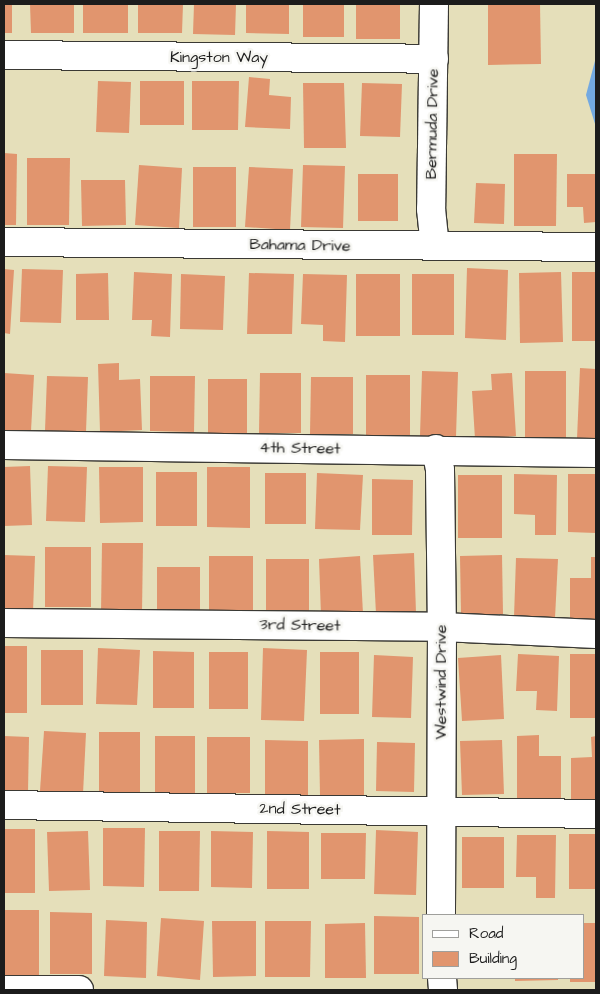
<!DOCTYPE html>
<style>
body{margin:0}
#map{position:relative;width:600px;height:994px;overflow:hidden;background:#e5dfba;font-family:"Architects Daughter",sans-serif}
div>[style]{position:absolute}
.water>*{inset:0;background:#73a9e1}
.building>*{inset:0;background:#e1956e}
.roads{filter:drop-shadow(1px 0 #3a3934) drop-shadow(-1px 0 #3a3934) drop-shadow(0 1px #3a3934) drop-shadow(0 -1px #3a3934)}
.minor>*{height:28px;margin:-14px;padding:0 14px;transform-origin:14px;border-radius:14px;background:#fff}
span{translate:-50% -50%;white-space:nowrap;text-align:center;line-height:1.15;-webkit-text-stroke:5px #f6f6f2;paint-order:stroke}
.street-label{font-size:16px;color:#1c1c1c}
.frame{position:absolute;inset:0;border:5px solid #1c1c1c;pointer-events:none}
.legend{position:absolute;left:422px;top:914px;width:162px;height:65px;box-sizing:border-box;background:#f6f6f2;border:1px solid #9f9f9c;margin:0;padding:6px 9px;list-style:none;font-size:15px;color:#1c1c1c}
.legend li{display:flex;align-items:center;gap:10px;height:25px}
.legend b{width:25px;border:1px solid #9f9f9c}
</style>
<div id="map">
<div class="water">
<i style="clip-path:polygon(596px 57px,596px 127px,586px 95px)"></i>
</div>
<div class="building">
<i style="clip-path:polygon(4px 4px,12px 4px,12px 33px,4px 33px)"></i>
<i style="clip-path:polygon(30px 4px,74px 4px,74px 33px,31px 33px)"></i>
<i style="clip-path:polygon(83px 4px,128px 4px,128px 33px,83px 33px)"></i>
<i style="clip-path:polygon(138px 4px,183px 4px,182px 33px,138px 33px)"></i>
<i style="clip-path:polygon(194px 4px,236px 4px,235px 35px,193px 34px)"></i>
<i style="clip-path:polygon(246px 4px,289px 4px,289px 34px,246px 33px)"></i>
<i style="clip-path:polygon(303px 4px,344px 4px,344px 37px,303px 37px)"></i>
<i style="clip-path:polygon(356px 4px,400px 4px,400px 39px,356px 39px)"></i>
<i style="clip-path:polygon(488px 4px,540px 4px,541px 64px,488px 65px)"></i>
<i style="clip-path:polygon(249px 77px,270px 79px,269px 95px,291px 97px,290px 129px,245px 127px)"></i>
<i style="clip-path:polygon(98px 81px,131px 82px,129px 133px,96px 132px)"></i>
<i style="clip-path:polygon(140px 81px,184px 81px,184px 125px,140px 125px)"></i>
<i style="clip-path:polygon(192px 81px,239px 81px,238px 130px,192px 130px)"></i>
<i style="clip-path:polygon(303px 83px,344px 83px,346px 148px,304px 148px)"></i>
<i style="clip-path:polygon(362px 83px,402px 84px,400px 137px,360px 136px)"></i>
<i style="clip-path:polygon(4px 153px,17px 154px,16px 225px,4px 225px)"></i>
<i style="clip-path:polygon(514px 154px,557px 154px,556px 226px,514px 226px)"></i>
<i style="clip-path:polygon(27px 158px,70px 158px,69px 225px,27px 225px)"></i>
<i style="clip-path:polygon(139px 165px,182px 168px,179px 228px,135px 225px)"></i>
<i style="clip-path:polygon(303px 165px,345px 166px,343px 228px,301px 227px)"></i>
<i style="clip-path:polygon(193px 167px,236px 167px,236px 227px,193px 227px)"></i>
<i style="clip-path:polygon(249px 167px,293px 169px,290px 230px,245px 227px)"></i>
<i style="clip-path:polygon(358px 174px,398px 174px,398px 221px,358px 221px)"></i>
<i style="clip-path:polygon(567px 174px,596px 174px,596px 222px,584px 223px,583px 207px,567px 207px)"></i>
<i style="clip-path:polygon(81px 180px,125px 180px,126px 225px,82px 226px)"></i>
<i style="clip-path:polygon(476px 183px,505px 184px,504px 224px,474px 223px)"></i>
<i style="clip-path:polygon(467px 268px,508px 270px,506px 340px,465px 338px)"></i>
<i style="clip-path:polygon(4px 269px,14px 270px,10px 334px,4px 333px)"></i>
<i style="clip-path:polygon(22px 269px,63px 270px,61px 323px,20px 322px)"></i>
<i style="clip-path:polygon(134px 272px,172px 274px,170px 337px,151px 336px,152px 320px,132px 320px)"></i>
<i style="clip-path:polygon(561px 272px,563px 342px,520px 343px,519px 273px)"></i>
<i style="clip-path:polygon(572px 272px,596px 272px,596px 341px,572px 341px)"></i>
<i style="clip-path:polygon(108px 273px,109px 320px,76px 320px,76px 274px)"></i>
<i style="clip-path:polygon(249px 273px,294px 274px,292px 334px,247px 334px)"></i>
<i style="clip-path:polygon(181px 274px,225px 276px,223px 330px,180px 329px)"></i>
<i style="clip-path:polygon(303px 274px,347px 275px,345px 342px,323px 341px,323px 325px,301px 324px)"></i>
<i style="clip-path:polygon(356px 274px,400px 274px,400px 336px,356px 336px)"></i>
<i style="clip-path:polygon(412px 274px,454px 274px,454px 335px,412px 335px)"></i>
<i style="clip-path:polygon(119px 363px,119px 380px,140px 379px,142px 430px,100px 432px,98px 364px)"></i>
<i style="clip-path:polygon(580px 368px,596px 369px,596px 440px,577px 439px)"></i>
<i style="clip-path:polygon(422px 371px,458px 372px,456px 437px,420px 436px)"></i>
<i style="clip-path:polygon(525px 371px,566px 371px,566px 440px,525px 440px)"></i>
<i style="clip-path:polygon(4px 373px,34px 375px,31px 431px,4px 430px)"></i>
<i style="clip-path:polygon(260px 373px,301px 373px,301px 433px,259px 433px)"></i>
<i style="clip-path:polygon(512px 373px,516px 436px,475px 439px,472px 391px,492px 390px,491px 374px)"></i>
<i style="clip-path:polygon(366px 375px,410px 375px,410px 435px,366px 435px)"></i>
<i style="clip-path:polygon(47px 376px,88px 377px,86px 432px,45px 431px)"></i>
<i style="clip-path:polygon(150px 376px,195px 376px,194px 432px,150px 431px)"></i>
<i style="clip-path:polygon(311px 377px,353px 377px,353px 434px,310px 434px)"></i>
<i style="clip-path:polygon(208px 379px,247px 379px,247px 433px,208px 433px)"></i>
<i style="clip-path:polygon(30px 466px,32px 525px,4px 526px,4px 467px)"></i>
<i style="clip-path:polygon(48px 466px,87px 467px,85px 522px,46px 521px)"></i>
<i style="clip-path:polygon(99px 467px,143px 467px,143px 522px,100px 523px)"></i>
<i style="clip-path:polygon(207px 467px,250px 467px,250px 528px,207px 527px)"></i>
<i style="clip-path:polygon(156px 472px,197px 472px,197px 526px,156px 526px)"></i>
<i style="clip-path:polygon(265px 473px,306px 473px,306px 524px,265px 524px)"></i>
<i style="clip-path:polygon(317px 473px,363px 475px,360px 530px,315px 529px)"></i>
<i style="clip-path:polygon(514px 474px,557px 475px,556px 535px,535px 535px,535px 515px,514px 514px)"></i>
<i style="clip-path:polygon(568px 474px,596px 474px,596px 533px,568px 532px)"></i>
<i style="clip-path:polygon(458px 475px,502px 475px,502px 538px,458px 538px)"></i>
<i style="clip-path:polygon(372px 479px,413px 480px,412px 535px,372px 535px)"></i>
<i style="clip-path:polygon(102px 543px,143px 543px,142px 613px,101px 613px)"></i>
<i style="clip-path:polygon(45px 547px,91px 547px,91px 607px,45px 607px)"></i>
<i style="clip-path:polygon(414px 553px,416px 613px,376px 614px,373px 555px)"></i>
<i style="clip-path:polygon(4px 555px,35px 556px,33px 612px,4px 611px)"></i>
<i style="clip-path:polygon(502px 555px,503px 614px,461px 615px,460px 556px)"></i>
<i style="clip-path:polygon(209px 556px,253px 556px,253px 612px,209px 612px)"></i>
<i style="clip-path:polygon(360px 556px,363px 614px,321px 616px,319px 559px)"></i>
<i style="clip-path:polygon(591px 557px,596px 557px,596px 619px,570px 619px,570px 578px,591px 578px)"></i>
<i style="clip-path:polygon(516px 558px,558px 559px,555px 618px,514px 617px)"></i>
<i style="clip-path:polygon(266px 559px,309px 559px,309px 615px,266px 615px)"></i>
<i style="clip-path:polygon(157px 567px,200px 567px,200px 614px,157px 614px)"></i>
<i style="clip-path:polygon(4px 646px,27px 646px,27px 713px,4px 713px)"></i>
<i style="clip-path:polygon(98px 648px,140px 650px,137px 705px,96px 704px)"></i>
<i style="clip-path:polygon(263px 648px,307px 650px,304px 721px,261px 720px)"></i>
<i style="clip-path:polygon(41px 650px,83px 650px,83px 705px,41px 705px)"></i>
<i style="clip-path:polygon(153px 651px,194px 652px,194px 708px,153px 708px)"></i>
<i style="clip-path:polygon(209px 652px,248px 652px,248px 709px,209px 709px)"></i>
<i style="clip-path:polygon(320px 652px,359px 652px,359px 714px,320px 714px)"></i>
<i style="clip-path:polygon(518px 654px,559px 656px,557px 711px,536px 710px,537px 691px,516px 691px)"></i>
<i style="clip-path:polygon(570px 654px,596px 654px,596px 718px,570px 718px)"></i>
<i style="clip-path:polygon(374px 655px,413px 657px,411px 718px,372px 717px)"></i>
<i style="clip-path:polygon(501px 655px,504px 719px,462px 721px,458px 658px)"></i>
<i style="clip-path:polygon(44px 731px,86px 733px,83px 794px,40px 791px)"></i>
<i style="clip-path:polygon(99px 732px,140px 732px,140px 792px,99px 792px)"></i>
<i style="clip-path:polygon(539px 735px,539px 756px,561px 756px,561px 798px,517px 798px,517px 736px)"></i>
<i style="clip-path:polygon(4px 736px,29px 737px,28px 793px,4px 792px)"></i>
<i style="clip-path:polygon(155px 736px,195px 736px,195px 793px,155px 793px)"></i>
<i style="clip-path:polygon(596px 736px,596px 799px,571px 799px,571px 758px,592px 757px,591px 737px)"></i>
<i style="clip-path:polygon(207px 737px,250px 737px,250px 793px,207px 793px)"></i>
<i style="clip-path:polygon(364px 739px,364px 795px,320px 795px,319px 740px)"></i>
<i style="clip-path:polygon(265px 740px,308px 741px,308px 795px,265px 795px)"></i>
<i style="clip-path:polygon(502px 740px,504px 794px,462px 795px,460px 741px)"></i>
<i style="clip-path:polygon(377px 742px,415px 743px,414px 792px,376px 791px)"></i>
<i style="clip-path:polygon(103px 828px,145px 828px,144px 887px,103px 886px)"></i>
<i style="clip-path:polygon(4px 829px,35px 829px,35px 893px,4px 893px)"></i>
<i style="clip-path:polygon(376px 830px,418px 832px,416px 895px,374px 894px)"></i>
<i style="clip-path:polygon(88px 831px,90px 890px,49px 891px,47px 832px)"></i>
<i style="clip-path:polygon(159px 831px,200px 831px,199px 891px,159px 891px)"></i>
<i style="clip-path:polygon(211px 831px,253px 832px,252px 888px,211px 887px)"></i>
<i style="clip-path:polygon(267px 831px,309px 832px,309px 889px,267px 889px)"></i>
<i style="clip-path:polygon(321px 833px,366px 833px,365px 879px,321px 879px)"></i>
<i style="clip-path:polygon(569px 834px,596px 834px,596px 889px,569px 889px)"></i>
<i style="clip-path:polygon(517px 835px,556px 835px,555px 898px,536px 898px,536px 877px,516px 877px)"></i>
<i style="clip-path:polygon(462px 837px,504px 837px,504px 888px,462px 888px)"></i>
<i style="clip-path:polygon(4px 910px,39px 910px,39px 976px,4px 977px)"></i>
<i style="clip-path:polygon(50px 912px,92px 913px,92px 974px,50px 974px)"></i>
<i style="clip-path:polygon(374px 916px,419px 917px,419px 974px,374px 974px)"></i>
<i style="clip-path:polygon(161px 918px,204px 921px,200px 980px,157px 976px)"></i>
<i style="clip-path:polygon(106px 920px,147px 922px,146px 978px,104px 976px)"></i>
<i style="clip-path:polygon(212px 921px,256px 921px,256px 976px,213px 977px)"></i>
<i style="clip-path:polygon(265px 921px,311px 921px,310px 977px,265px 977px)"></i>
<i style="clip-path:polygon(365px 923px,366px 978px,325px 978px,325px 924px)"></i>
<i style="clip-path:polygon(584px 923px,596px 923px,596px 982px,570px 982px,570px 978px,584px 978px)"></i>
<i style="clip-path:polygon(515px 978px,558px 978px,558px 980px,515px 981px)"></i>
</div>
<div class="roads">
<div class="minor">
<i style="left:434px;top:4px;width:205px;rotate:90.8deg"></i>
<i style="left:431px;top:209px;width:36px;rotate:84deg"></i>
<i style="left:4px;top:55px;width:430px;rotate:0.5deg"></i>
<i style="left:4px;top:242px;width:592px;rotate:0.48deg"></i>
<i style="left:4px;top:445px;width:592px;rotate:0.77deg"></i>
<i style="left:436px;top:449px;width:21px;rotate:79deg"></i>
<i style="left:440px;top:470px;width:157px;rotate:89.3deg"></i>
<i style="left:442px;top:627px;width:288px;rotate:90.2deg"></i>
<i style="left:4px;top:623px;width:438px;rotate:0.5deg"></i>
<i style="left:442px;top:627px;width:154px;rotate:2.6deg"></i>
<i style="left:4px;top:805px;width:592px;rotate:0.87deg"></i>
<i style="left:442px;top:978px;width:12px;rotate:85deg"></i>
<i style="left:4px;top:990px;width:75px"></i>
</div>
</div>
<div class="street-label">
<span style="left:219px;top:57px">Kingston Way</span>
<span style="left:432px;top:124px;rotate:-89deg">Bermuda Drive</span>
<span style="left:300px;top:245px;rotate:1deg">Bahama Drive</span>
<span style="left:300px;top:448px;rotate:1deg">4th Street</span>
<span style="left:300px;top:625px;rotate:1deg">3rd Street</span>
<span style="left:441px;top:682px;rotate:-90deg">Westwind Drive</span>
<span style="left:300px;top:809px;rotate:1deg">2nd Street</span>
</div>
<div class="frame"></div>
<ul class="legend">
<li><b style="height:6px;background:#fff"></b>Road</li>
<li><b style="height:14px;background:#e1956e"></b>Building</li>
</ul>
</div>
